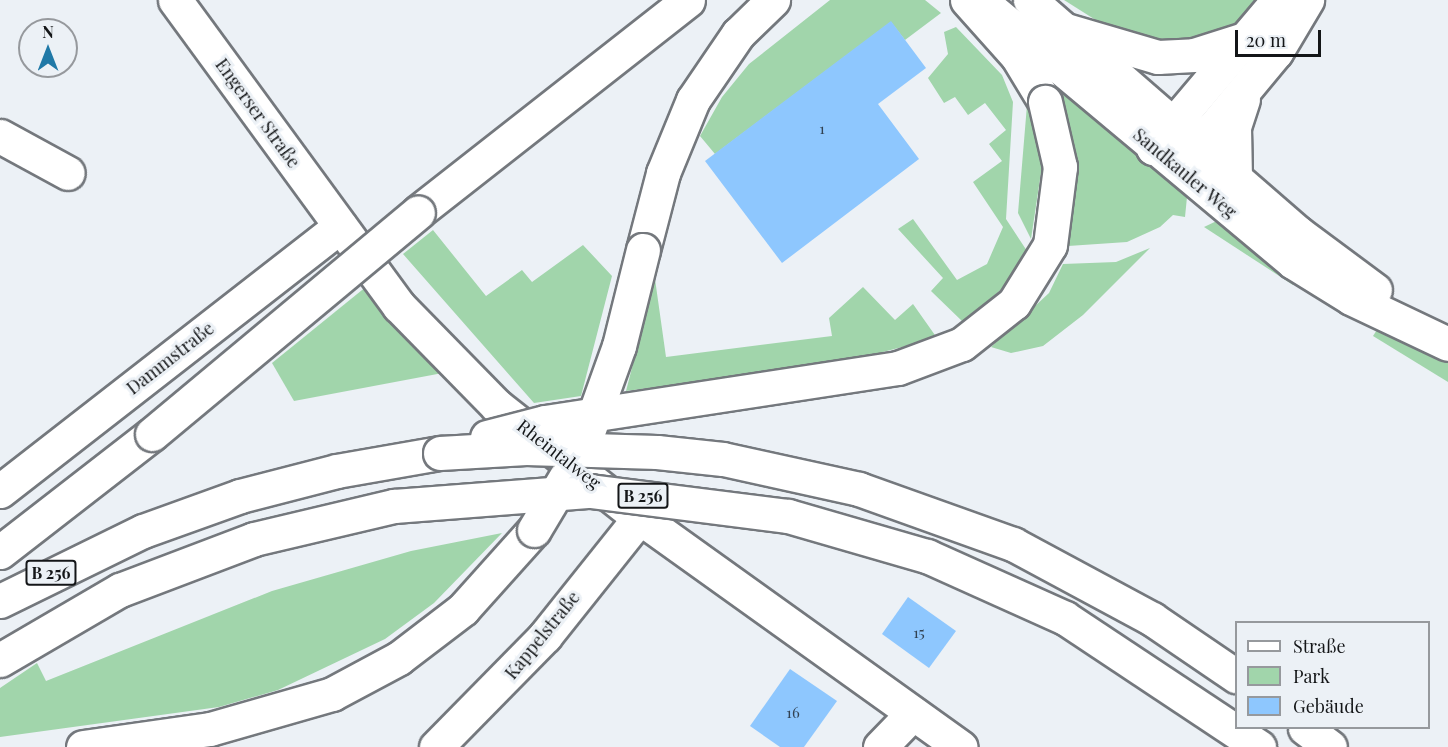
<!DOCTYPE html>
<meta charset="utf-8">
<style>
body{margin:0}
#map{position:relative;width:1448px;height:747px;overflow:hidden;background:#ecf1f6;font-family:"Playfair Display",serif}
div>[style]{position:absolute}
.green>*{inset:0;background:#a1d5ab}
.building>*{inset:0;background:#8ec7fe}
.roads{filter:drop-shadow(2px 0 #74787d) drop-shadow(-2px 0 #74787d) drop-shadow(0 2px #74787d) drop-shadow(0 -2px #74787d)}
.minor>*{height:33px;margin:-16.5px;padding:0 16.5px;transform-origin:16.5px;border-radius:16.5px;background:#fff}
.highway>*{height:33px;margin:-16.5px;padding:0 16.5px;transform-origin:16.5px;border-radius:16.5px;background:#fff}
.bridges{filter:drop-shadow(2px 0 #74787d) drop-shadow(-2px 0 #74787d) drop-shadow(0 2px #74787d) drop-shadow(0 -2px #74787d)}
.highway-bridge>*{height:33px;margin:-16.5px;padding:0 16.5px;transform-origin:16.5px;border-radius:16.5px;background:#fff}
span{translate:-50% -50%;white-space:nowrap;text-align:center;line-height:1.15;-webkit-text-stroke:6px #ecf1f6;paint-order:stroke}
.number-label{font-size:15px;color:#324252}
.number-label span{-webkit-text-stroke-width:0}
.shield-label span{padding:2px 4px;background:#ecf1f6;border:2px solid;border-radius:4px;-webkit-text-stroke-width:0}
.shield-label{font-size:16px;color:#141618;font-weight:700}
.street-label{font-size:18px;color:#141618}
.legend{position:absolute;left:1235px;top:621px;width:195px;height:108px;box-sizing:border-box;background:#ecf1f6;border:2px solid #96999d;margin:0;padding:8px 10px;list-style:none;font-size:18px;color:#141618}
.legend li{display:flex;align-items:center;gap:12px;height:30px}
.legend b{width:30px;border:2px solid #96999d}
.north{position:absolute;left:18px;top:18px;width:60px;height:60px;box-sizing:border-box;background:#ecf1f6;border:2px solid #96999d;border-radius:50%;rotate:0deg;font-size:16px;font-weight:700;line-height:24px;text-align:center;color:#141618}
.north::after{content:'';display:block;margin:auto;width:21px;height:27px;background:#2079a7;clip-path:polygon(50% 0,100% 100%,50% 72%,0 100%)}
.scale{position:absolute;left:1235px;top:30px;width:86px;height:27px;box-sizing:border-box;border:3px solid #141618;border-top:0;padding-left:8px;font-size:18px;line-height:21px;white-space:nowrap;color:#141618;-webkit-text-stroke:4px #ecf1f6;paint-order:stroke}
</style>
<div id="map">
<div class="green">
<i style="clip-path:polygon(830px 0,925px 0,941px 13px,905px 40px,891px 22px,715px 154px,700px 136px,722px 97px,749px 64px)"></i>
<i style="clip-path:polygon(1064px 0,1259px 0,1227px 31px,1191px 45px,1121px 36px)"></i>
<i style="clip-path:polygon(956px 27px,1002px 75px,1013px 102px,1006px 219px,1027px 251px,1006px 285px,964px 323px,931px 291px,943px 278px,898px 229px,913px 219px,957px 280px,987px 264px,1003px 227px,973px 182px,1002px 161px,989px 144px,1006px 130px,985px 103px,968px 115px,955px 97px,944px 103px,928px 78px,948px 54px,944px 32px)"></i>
<i style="clip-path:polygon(1047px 73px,1188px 187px,1185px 217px,1173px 215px,1160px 227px,1127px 242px,1068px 246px,1076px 191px,1072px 147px)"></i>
<i style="clip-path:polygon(1027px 105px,1042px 166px,1031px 239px,1018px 213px)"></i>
<i style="clip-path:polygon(1223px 218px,1299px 277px,1293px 285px,1204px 227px)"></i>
<i style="clip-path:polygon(433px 230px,486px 296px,522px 270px,532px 282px,583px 245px,612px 276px,581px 396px,534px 403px,403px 254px)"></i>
<i style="clip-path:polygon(1150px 248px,1083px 315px,1043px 346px,1011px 353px,991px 347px,1049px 293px,1063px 264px,1116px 262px)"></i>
<i style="clip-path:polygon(655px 279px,666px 357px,832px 336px,829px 318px,863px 287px,895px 320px,913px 304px,937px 338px,844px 362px,626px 391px)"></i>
<i style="clip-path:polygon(367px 286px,448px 372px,294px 401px,272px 363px)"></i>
<i style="clip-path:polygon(1382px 322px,1448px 360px,1448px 382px,1373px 336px)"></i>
<i style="clip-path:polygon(502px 533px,434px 603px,385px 639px,278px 690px,219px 707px,0 737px,0 688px,37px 663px,46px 681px,272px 591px,411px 551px)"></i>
</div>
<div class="building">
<i style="clip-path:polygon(891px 21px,926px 68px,878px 104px,919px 159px,782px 263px,705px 161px)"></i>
<i style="clip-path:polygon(908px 597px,956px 631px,929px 668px,882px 634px)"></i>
<i style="clip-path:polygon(790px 669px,837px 701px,804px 747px,780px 747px,750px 726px)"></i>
</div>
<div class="roads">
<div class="minor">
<i style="left:175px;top:0;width:379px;rotate:53.8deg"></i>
<i style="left:399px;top:306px;width:140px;rotate:45.6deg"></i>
<i style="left:497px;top:406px;width:167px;rotate:38.2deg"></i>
<i style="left:628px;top:509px;width:409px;rotate:35.6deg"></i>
<i style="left:1030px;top:0;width:354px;rotate:41deg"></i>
<i style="left:1297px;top:232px;width:97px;rotate:36.6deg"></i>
<i style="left:981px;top:1px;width:407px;rotate:39.9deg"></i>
<i style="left:1293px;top:262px;width:68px;rotate:31.8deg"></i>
<i style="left:1351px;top:298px;width:107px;rotate:25.4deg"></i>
<i style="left:0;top:136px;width:77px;rotate:28.6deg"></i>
<i style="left:0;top:491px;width:431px;rotate:-37.9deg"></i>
<i style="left:436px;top:747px;width:156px;rotate:-45.5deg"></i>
<i style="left:545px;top:636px;width:152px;rotate:-51.4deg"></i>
<i style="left:880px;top:747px;width:47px;rotate:-45.9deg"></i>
</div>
<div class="highway">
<i style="left:967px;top:0;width:75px;rotate:48.2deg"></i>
<i style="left:1017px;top:56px;width:54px;rotate:58.7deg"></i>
<i style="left:1066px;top:30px;width:96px;rotate:16.4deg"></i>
<i style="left:1158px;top:57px;width:36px;rotate:-3deg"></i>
<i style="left:1194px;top:55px;width:57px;rotate:-17.5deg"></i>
<i style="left:1153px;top:148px;width:38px;rotate:-9deg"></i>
<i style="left:1191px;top:142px;width:25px;rotate:-32deg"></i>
<i style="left:1212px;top:129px;width:100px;rotate:-50.3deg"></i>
<i style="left:1276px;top:52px;width:61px;rotate:-59.2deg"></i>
<i style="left:1153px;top:148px;width:194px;rotate:-49.8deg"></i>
<i style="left:1235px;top:179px;width:52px;rotate:-91.1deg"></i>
<i style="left:1234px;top:127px;width:29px;rotate:-72deg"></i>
<i style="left:418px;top:212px;width:343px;rotate:-38.1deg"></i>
<i style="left:643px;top:250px;width:80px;rotate:-75.4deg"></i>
<i style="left:663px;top:173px;width:79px;rotate:-67.7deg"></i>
<i style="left:693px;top:100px;width:80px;rotate:-55.7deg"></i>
<i style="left:738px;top:34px;width:49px;rotate:-44.2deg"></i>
<i style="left:0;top:552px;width:192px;rotate:-37.8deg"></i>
<i style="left:0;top:601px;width:159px;rotate:-26.1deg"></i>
<i style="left:143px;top:531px;width:103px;rotate:-19.8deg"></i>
<i style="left:240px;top:496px;width:100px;rotate:-14.5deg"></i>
<i style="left:337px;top:471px;width:105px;rotate:-9.9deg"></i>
<i style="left:1305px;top:728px;width:31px;rotate:37deg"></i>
<i style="left:83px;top:747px;width:128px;rotate:-8.1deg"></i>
<i style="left:210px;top:729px;width:127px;rotate:-16deg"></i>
<i style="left:332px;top:694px;width:76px;rotate:-28.2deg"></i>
<i style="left:399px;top:658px;width:81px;rotate:-37.4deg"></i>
<i style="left:463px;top:609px;width:106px;rotate:-48.1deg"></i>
</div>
</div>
<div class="bridges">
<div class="highway-bridge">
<i style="left:588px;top:432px;width:91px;rotate:-70.2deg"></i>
<i style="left:619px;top:346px;width:99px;rotate:-76deg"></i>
<i style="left:152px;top:434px;width:346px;rotate:-39.8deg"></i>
<i style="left:487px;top:437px;width:60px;rotate:-14.5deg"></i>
<i style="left:545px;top:422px;width:357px;rotate:-8.7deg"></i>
<i style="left:898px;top:368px;width:68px;rotate:-20.6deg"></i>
<i style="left:962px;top:344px;width:66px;rotate:-38.3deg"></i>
<i style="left:1014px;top:303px;width:68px;rotate:-58.2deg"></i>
<i style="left:1050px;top:245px;width:79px;rotate:-82.7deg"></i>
<i style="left:1060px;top:167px;width:67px;rotate:-103deg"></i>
<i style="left:440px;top:453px;width:86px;rotate:-3.3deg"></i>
<i style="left:526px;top:448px;width:131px;rotate:1.7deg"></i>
<i style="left:657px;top:452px;width:66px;rotate:6.1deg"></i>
<i style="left:723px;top:459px;width:139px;rotate:12.4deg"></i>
<i style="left:859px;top:489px;width:164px;rotate:19.7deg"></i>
<i style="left:1013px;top:544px;width:158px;rotate:28.3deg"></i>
<i style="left:1152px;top:619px;width:102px;rotate:34.2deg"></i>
<i style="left:534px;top:530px;width:61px;rotate:-59.2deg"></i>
<i style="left:0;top:660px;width:139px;rotate:-30.3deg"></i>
<i style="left:120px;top:590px;width:143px;rotate:-20.8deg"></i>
<i style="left:254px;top:539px;width:144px;rotate:-13.3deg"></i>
<i style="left:394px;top:506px;width:197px;rotate:-4.4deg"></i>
<i style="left:590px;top:491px;width:200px;rotate:7.2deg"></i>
<i style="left:788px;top:516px;width:145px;rotate:16.1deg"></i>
<i style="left:927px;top:556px;width:151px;rotate:24.2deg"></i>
<i style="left:1065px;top:618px;width:233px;rotate:33.6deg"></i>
</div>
</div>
<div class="number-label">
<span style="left:822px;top:129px">1</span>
<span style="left:919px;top:633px">15</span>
<span style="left:793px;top:713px">16</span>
</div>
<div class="shield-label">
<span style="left:643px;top:496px">B 256</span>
<span style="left:51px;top:573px">B 256</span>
</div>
<div class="street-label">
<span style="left:258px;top:113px;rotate:54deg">Engerser Straße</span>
<span style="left:1185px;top:173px;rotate:40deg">Sandkauler Weg</span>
<span style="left:170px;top:358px;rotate:-38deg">Dammstraße</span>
<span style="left:559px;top:454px;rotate:38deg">Rheintalweg</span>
<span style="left:542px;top:635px;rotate:-51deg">Kappelstraße</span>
</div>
<ul class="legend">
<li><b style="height:8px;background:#fff"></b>Straße</li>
<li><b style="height:16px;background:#a1d5ab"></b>Park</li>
<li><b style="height:16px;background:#8ec7fe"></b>Gebäude</li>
</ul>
<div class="north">N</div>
<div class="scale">20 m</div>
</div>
